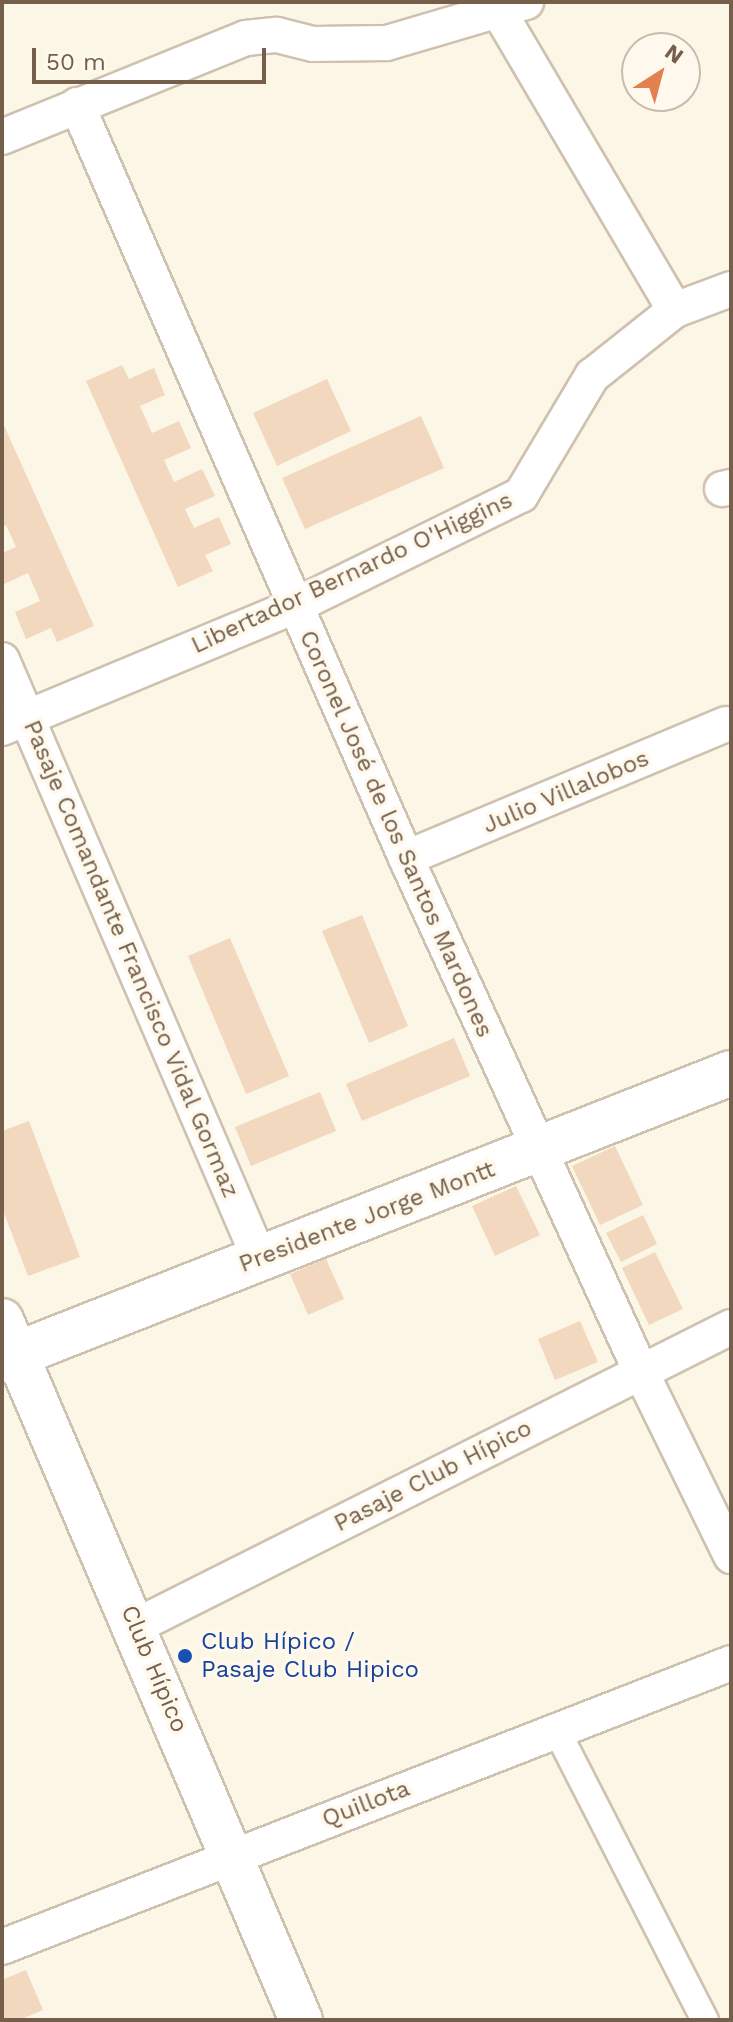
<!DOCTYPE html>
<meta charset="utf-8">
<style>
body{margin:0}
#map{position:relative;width:733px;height:2022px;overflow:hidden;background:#fcf6e6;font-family:"Work Sans",sans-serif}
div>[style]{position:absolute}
.building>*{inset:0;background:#f1d8be}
.roads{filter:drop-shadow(2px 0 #cfc1af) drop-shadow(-2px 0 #cfc1af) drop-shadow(0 2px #cfc1af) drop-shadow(0 -2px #cfc1af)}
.pedestrian>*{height:26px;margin:-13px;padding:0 13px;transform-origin:13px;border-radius:13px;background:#fff}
.minor>*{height:34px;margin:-17px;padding:0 17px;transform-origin:17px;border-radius:17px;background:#fff}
.tertiary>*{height:42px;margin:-21px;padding:0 21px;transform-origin:21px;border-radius:21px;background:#fff}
.secondary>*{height:44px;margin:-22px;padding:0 22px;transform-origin:22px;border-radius:22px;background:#fff}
.dots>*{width:22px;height:22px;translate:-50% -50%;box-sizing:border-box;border:4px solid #fff9ed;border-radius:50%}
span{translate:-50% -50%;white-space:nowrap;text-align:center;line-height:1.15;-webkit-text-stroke:7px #fff9ed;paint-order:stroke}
.street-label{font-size:24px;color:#755f4b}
.transit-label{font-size:24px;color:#164399}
.left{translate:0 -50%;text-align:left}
.frame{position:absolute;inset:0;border:4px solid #755f4b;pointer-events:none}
.north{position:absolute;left:621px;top:32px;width:80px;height:80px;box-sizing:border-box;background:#fff9ed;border:2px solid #c8bbac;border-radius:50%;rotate:36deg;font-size:22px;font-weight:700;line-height:32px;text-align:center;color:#755f4b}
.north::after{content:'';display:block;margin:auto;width:28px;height:36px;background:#e3804f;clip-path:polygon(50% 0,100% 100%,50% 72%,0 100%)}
.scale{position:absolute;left:32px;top:48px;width:234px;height:36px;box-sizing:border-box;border:4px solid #755f4b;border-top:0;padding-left:10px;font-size:24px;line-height:28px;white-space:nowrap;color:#755f4b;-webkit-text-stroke:6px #fff9ed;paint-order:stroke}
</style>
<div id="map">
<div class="building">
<i style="clip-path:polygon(122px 365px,129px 379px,154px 368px,165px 395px,140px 406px,152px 433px,179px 421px,191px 448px,164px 460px,174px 482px,202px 469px,215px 496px,185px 509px,194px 528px,219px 517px,231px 544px,205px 555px,213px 571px,178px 587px,86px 381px)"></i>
<i style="clip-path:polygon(327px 379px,351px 431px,277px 466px,253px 413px)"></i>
<i style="clip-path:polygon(421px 416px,444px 468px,305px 529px,282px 478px)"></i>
<i style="clip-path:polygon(2px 421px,94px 626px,57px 642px,51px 628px,26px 639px,15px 612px,40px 601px,28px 573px,2px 585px,2px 553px,16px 547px,6px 525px,2px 527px)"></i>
<i style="clip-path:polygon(362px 915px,408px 1026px,369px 1043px,322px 931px)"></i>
<i style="clip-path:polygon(230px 938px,289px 1076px,246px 1094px,188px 956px)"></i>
<i style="clip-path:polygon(454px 1038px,470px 1076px,362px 1121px,346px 1084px)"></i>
<i style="clip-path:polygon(320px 1092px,336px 1131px,251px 1166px,235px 1127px)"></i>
<i style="clip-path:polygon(29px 1121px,80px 1257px,28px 1276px,2px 1208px,2px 1131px)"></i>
<i style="clip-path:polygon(615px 1146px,643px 1205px,600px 1225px,572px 1166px)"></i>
<i style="clip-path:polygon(516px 1186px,540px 1235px,495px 1256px,472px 1206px)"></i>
<i style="clip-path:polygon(643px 1215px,657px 1244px,621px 1262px,606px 1233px)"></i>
<i style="clip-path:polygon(655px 1252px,683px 1309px,649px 1325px,622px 1268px)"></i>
<i style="clip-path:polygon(326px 1259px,344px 1299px,308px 1315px,290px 1274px)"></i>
<i style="clip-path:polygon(580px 1321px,598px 1362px,555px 1380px,538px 1339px)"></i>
<i style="clip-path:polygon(26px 1970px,43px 2010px,19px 2020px,2px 2020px,2px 1980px)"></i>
</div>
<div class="roads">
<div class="pedestrian">
<i style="left:557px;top:1731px;width:325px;rotate:62.9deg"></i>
</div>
<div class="minor">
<i style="left:498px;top:10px;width:348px;rotate:59.5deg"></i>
<i style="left:77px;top:105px;width:822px;rotate:66.4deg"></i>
<i style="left:406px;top:858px;width:565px;rotate:65.43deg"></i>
<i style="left:641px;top:1372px;width:205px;rotate:63.9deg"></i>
<i style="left:2px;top:137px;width:263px;rotate:-22.1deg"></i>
<i style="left:246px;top:38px;width:31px;rotate:-6deg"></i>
<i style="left:277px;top:35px;width:37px;rotate:14deg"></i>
<i style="left:313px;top:44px;width:74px;rotate:-0.8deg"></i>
<i style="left:387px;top:43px;width:145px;rotate:-16.4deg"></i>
<i style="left:722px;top:489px;width:9px;rotate:-13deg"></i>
<i style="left:2px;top:660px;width:653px;rotate:66.73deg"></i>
<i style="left:2px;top:728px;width:317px;rotate:-22.6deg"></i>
<i style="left:295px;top:606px;width:252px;rotate:-26.2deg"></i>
<i style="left:521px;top:495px;width:139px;rotate:-59.2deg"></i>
<i style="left:592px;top:376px;width:106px;rotate:-38.5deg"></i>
<i style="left:675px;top:310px;width:60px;rotate:-20.6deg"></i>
<i style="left:406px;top:858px;width:347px;rotate:-22.7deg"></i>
<i style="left:136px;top:1626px;width:666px;rotate:-26.68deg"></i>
<i style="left:2px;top:1947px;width:782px;rotate:-21.28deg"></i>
</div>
<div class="tertiary">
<i style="left:2px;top:1320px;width:761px;rotate:66.87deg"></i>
</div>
<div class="secondary">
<i style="left:2px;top:1360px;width:783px;rotate:-21.49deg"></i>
</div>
</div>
<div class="dots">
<i style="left:185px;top:1656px;background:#1a4fb4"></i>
</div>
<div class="street-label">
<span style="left:352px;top:573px;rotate:-25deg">Libertador Bernardo O'Higgins</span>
<span style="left:566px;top:792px;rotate:-23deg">Julio Villalobos</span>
<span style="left:396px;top:834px;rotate:66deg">Coronel José de los Santos Mardones</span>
<span style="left:131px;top:959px;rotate:67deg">Pasaje Comandante Francisco Vidal Gormaz</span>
<span style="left:367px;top:1217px;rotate:-21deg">Presidente Jorge Montt</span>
<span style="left:433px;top:1476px;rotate:-27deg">Pasaje Club Hípico</span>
<span style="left:154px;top:1669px;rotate:67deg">Club Hípico</span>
<span style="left:366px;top:1804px;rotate:-21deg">Quillota</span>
</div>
<div class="transit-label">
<span class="left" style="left:201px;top:1656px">Club Hípico /<br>Pasaje Club Hipico</span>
</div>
<div class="frame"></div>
<div class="north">N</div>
<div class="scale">50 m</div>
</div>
